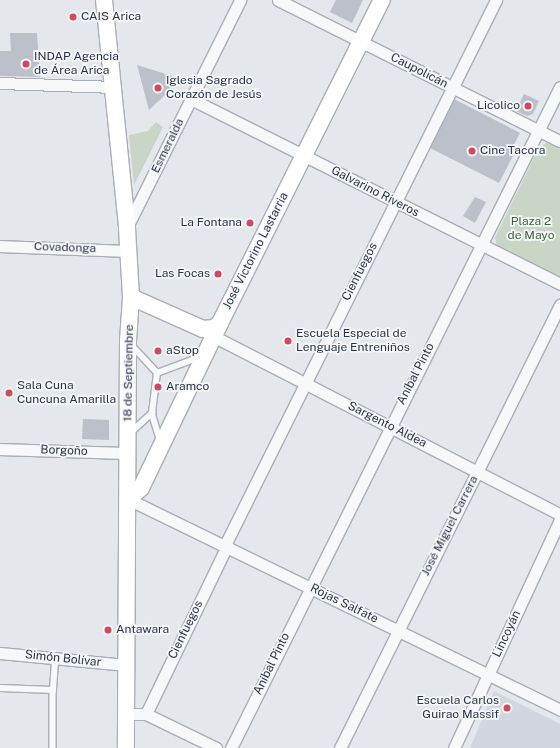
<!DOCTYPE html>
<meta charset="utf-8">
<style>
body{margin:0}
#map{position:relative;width:560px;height:748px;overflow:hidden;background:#e4e7ec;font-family:"Public Sans",sans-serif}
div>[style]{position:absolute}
.built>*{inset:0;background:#d2d6de}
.green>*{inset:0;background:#c9d6c5}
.building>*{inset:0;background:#bbc0ca}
.roads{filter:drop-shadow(1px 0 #a9aeb7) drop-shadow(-1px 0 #a9aeb7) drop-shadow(0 1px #a9aeb7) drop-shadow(0 -1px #a9aeb7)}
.service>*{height:5.5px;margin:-2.75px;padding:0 2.75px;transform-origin:2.75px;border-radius:2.75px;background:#f7f8fa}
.minor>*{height:11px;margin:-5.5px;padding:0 5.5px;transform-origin:5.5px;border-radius:5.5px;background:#f7f8fa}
.secondary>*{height:16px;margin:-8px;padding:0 8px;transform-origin:8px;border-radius:8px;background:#fff}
.dots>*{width:11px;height:11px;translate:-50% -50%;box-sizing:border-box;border:2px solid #f4f6f9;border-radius:50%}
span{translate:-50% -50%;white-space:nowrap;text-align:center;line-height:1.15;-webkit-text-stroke:3.5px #f4f6f9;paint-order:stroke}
.poi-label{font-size:12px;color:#2b3445}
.left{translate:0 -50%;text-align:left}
.right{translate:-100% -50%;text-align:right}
.street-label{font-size:12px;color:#2b3445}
.park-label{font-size:12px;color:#3f6138}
</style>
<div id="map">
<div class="built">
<i style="clip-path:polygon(494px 691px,560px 724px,560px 748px,470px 748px)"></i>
</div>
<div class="green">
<i style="clip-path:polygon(156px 122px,163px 127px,134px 185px,129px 135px,148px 131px)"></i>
<i style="clip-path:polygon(547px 142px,560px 148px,560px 278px,497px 246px,495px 238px,538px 149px)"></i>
</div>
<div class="building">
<i style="clip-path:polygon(336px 0,363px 0,352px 23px,330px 12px)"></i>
<i style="clip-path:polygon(10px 33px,37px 33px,40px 77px,0 76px,0 51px,11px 51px)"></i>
<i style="clip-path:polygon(137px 65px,182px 79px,149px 110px)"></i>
<i style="clip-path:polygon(524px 94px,539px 101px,533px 114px,527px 116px,516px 111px)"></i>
<i style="clip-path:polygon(454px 99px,520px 133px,510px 152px,514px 154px,499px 183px,430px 148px)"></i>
<i style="clip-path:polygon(475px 197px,486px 202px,475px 223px,463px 216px)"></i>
<i style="clip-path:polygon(83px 419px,109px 420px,109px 440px,82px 439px)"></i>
</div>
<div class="roads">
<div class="service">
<i style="left:157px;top:373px;width:46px;rotate:-20.4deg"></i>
<i style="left:152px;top:413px;width:27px;rotate:73deg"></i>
<i style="left:130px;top:433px;width:30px;rotate:-42deg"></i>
<i style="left:152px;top:413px;width:40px;rotate:-82.9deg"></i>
<i style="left:157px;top:373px;width:38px;rotate:-133deg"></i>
<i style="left:0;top:688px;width:53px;rotate:2.2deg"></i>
<i style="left:53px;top:690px;width:58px;rotate:90deg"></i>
<i style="left:53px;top:690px;width:32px;rotate:-86deg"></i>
</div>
<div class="minor">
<i style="left:278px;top:0;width:315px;rotate:26.6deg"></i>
<i style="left:0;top:83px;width:113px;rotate:2deg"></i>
<i style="left:191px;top:99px;width:413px;rotate:26.6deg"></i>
<i style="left:127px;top:227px;width:254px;rotate:-63.5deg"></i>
<i style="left:0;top:246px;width:129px;rotate:2.2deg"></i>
<i style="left:213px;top:336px;width:390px;rotate:27.2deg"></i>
<i style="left:0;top:449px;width:128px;rotate:1.8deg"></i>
<i style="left:128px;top:499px;width:481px;rotate:26deg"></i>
<i style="left:225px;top:545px;width:609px;rotate:-63.56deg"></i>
<i style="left:0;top:653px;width:127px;rotate:5.4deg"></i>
<i style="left:126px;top:714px;width:20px"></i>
<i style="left:146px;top:714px;width:78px;rotate:25.9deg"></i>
<i style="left:146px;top:714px;width:187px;rotate:-64.3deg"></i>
<i style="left:231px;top:748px;width:738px;rotate:-63.54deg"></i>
<i style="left:340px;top:748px;width:495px;rotate:-63.6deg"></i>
<i style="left:454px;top:748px;width:251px;rotate:-65.1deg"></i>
</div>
<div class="secondary">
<i style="left:104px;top:0;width:229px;rotate:84.2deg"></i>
<i style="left:127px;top:228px;width:69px;rotate:86.7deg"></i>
<i style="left:131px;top:297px;width:44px;rotate:93.9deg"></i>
<i style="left:128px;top:341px;width:407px;rotate:90.3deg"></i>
<i style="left:131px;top:297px;width:79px;rotate:24deg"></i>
<i style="left:203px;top:329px;width:11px;rotate:-5deg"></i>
<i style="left:214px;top:328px;width:8px;rotate:-40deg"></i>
<i style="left:128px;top:499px;width:17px;rotate:-40deg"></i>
<i style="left:141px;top:488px;width:183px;rotate:-64.4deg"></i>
<i style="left:220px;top:323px;width:361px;rotate:-63.4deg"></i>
</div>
</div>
<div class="dots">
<i style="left:73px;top:17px;background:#d1495b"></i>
<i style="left:26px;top:64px;background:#d1495b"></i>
<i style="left:158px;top:88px;background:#d1495b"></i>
<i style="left:528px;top:106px;background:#d1495b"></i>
<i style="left:472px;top:151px;background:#d1495b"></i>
<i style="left:250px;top:223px;background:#d1495b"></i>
<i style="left:218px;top:274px;background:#d1495b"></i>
<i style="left:288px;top:341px;background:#d1495b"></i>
<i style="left:158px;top:351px;background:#d1495b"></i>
<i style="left:158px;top:387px;background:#d1495b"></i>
<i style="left:9px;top:393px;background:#d1495b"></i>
<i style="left:108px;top:630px;background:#d1495b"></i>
<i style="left:507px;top:708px;background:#d1495b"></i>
</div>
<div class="poi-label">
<span class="left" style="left:81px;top:17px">CAIS Arica</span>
<span class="left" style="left:34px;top:64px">INDAP Agencia<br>de Área Arica</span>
<span class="left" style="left:166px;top:88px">Iglesia Sagrado<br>Corazón de Jesús</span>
<span class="right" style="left:520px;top:106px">Licolico</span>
<span class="left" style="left:480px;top:151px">Cine Tacora</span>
<span class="right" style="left:242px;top:223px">La Fontana</span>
<span class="right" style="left:210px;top:274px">Las Focas</span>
<span class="left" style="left:296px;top:341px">Escuela Especial de<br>Lenguaje Entreniños</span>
<span class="left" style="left:166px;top:351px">aStop</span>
<span class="left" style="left:17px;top:393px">Sala Cuna<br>Cuncuna Amarilla</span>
<span class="left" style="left:166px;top:387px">Aramco</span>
<span class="left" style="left:116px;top:630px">Antawara</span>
<span class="right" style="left:499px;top:708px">Escuela Carlos<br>Guirao Massif</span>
</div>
<div class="street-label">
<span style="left:419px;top:71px;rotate:27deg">Caupolicán</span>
<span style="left:168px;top:146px;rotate:-64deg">Esmeralda</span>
<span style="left:375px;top:192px;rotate:27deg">Galvarino Riveros</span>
<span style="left:65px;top:248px;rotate:2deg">Covadonga</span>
<span style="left:256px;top:251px;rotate:-63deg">José Victorino Lastarria</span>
<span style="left:360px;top:272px;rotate:-63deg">Cienfuegos</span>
<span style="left:129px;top:373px;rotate:-89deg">18 de Septiembre</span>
<span style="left:416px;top:374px;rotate:-63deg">Aníbal Pinto</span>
<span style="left:387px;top:425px;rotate:27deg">Sargento Aldea</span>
<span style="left:64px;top:451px;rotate:2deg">Borgoño</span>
<span style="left:450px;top:526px;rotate:-63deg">José Miguel Carrera</span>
<span style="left:344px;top:604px;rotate:26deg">Rojas Salfate</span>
<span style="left:186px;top:630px;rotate:-64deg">Cienfuegos</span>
<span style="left:507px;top:634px;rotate:-65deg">Lincoyán</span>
<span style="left:63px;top:659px;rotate:6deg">Simón Bolívar</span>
<span style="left:272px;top:664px;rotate:-64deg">Aníbal Pinto</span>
</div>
<div class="park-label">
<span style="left:531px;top:229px">Plaza 2<br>de Mayo</span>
</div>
</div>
